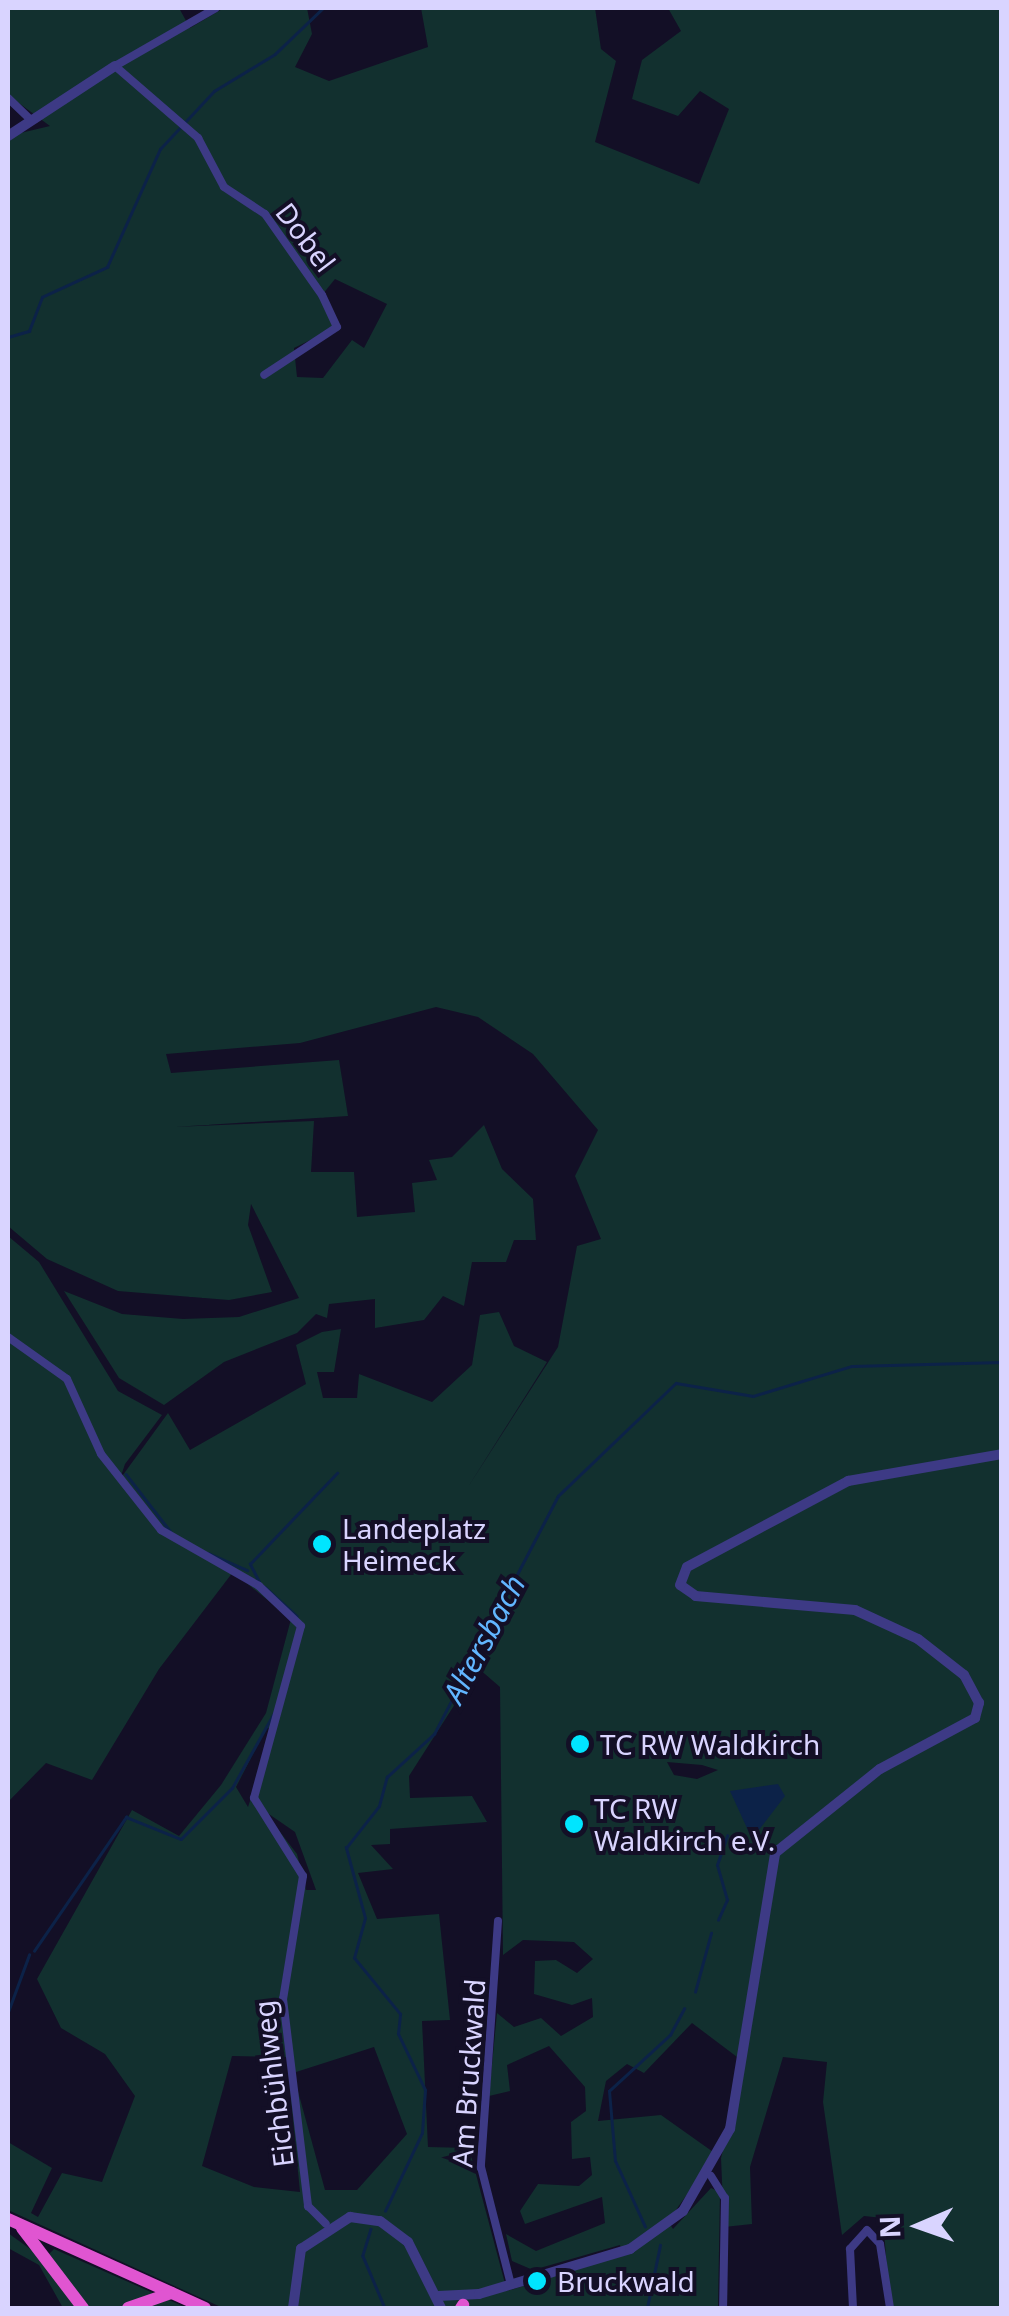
<!DOCTYPE html>
<meta charset="utf-8">
<style>
body{margin:0}
#map{position:relative;width:1009px;height:2316px;overflow:hidden;background:#130f26;font-family:"Noto Sans",sans-serif}
div>[style]{position:absolute}
.green>*{inset:0;background:#12302f}
.water>*{inset:0;background:#0c2248}
.stream>*{height:2.5px;margin:-1.25px;padding:0 1.25px;transform-origin:1.25px;border-radius:1.25px;background:#0c2248}
.minor>*{height:8px;margin:-4px;padding:0 4px;transform-origin:4px;border-radius:4px;background:#3d3a85}
.tertiary>*{height:10px;margin:-5px;padding:0 5px;transform-origin:5px;border-radius:5px;background:#3d3a85}
.trunk>*{height:12px;margin:-6px;padding:0 6px;transform-origin:6px;border-radius:6px;background:#e055d1}
.dots>*{width:28px;height:28px;translate:-50% -50%;box-sizing:border-box;border:5px solid #130f26;border-radius:50%}
span{translate:-50% -50%;white-space:nowrap;text-align:center;line-height:1.15;-webkit-text-stroke:8px #130f26;paint-order:stroke}
.street-label{font-size:28px;color:#d9d4ff}
.poi-label{font-size:28px;color:#d9d4ff}
.left{translate:0 -50%;text-align:left}
.water-label{font-size:30px;color:#62b6ff;font-style:italic}
.frame{position:absolute;inset:0;border:10px solid #d9d4ff;pointer-events:none}
.north{position:absolute;left:869px;top:2176px;width:100px;height:100px;-webkit-text-stroke:8px #130f26;paint-order:stroke;rotate:268deg;font-size:28px;font-weight:700;line-height:40px;text-align:center;color:#d9d4ff}
.north::after{content:'';display:block;margin:auto;width:35px;height:45px;background:#d9d4ff;clip-path:polygon(50% 0,100% 100%,50% 72%,0 100%)}
</style>
<div id="map">
<div class="green">
<i style="clip-path:polygon(evenodd,8px 8px,179px 8px,190px 28px,224px 8px,307px 8px,312px 34px,295px 67px,329px 81px,428px 47px,421px 8px,595px 8px,601px 49px,616px 61px,595px 142px,699px 184px,729px 109px,700px 91px,678px 116px,632px 99px,642px 60px,681px 31px,668px 8px,1001px 8px,1001px 2308px,890px 2308px,883px 2218px,864px 2216px,842px 2235px,823px 2102px,827px 2062px,783px 2057px,750px 2167px,752px 2224px,724px 2227px,721px 2158px,745px 2063px,692px 2023px,644px 2073px,627px 2064px,606px 2081px,598px 2121px,661px 2115px,716px 2154px,668px 2221px,673px 2229px,711px 2188px,720px 2192px,718px 2308px,223px 2308px,8px 2210px,8px 2142px,52px 2168px,31px 2213px,38px 2217px,62px 2173px,102px 2182px,135px 2096px,105px 2054px,61px 2028px,37px 1979px,132px 1810px,179px 1836px,221px 1785px,266px 1713px,291px 1619px,233px 1572px,159px 1669px,92px 1780px,46px 1763px,8px 1802px,8px 1236px,39px 1262px,118px 1391px,162px 1415px,125px 1464px,120px 1479px,168px 1413px,190px 1450px,306px 1384px,296px 1345px,322px 1332px,341px 1329px,334px 1372px,317px 1372px,323px 1398px,357px 1398px,359px 1374px,432px 1402px,472px 1365px,480px 1315px,499px 1312px,514px 1346px,547px 1362px,468px 1487px,558px 1347px,577px 1246px,601px 1239px,575px 1176px,598px 1130px,533px 1054px,478px 1017px,436px 1007px,300px 1043px,166px 1054px,171px 1073px,339px 1060px,348px 1116px,174px 1127px,314px 1121px,311px 1172px,354px 1172px,357px 1217px,415px 1212px,412px 1183px,437px 1180px,429px 1160px,452px 1157px,484px 1125px,502px 1169px,533px 1199px,536px 1240px,514px 1240px,506px 1262px,472px 1262px,464px 1306px,443px 1296px,424px 1320px,375px 1328px,375px 1299px,329px 1304px,327px 1318px,316px 1314px,297px 1333px,224px 1362px,164px 1405px,119px 1378px,64px 1291px,122px 1314px,183px 1319px,239px 1317px,299px 1298px,251px 1204px,248px 1225px,272px 1292px,229px 1300px,118px 1291px,47px 1259px,8px 1226px,8px 136px,50px 126px,8px 95px,8px 8px,335px 279px,387px 304px,364px 348px,352px 340px,323px 378px,297px 377px,294px 348px,337px 327px,322px 295px,335px 279px,8px 8px,478px 1668px,500px 1687px,503px 1955px,523px 1940px,574px 1942px,593px 1959px,577px 1973px,556px 1960px,535px 1961px,534px 1994px,572px 2005px,592px 1998px,593px 2017px,561px 2036px,541px 2018px,514px 2027px,497px 2013px,489px 2096px,510px 2091px,507px 2065px,549px 2046px,585px 2087px,586px 2111px,571px 2122px,572px 2159px,590px 2157px,592px 2175px,579px 2186px,538px 2184px,520px 2211px,525px 2224px,602px 2197px,605px 2223px,536px 2251px,506px 2234px,512px 2261px,533px 2270px,620px 2245px,623px 2255px,507px 2291px,469px 2148px,428px 2147px,422px 2021px,450px 2020px,439px 1914px,377px 1919px,358px 1873px,393px 1869px,371px 1845px,390px 1844px,390px 1829px,487px 1822px,472px 1796px,410px 1798px,409px 1776px,478px 1668px,8px 8px,267px 1727px,273px 1731px,248px 1807px,236px 1787px,267px 1727px,8px 8px,667px 1762px,702px 1765px,718px 1770px,697px 1779px,674px 1775px,667px 1762px,8px 8px,263px 1810px,295px 1832px,316px 1890px,306px 1890px,297px 1854px,263px 1810px,8px 8px,374px 2047px,407px 2134px,357px 2190px,325px 2190px,293px 2073px,374px 2047px,8px 8px,232px 2056px,287px 2057px,300px 2192px,254px 2187px,202px 2166px,232px 2056px)"></i>
<i style="clip-path:polygon(8px 2233px,44px 2259px,54px 2249px,187px 2308px,63px 2308px,39px 2265px,8px 2248px)"></i>
</div>
<div class="water">
<i style="clip-path:polygon(778px 1784px,785px 1796px,752px 1839px,730px 1791px)"></i>
</div>
<div class="stream">
<i style="left:8px;top:337px;width:22px;rotate:-16deg"></i>
<i style="left:29px;top:331px;width:36px;rotate:-69deg"></i>
<i style="left:42px;top:297px;width:72px;rotate:-24.8deg"></i>
<i style="left:107px;top:267px;width:129px;rotate:-65.8deg"></i>
<i style="left:160px;top:149px;width:79px;rotate:-47deg"></i>
<i style="left:214px;top:91px;width:71px;rotate:-31.2deg"></i>
<i style="left:275px;top:54px;width:66px;rotate:-43.8deg"></i>
<i style="left:126px;top:1474px;width:73px;rotate:52.2deg"></i>
<i style="left:208px;top:1553px;width:43px;rotate:23.6deg"></i>
<i style="left:259px;top:1582px;width:20px;rotate:-117deg"></i>
<i style="left:250px;top:1564px;width:126px;rotate:-46.3deg"></i>
<i style="left:265px;top:1587px;width:43px;rotate:42.2deg"></i>
<i style="left:718px;top:1920px;width:22px;rotate:-66deg"></i>
<i style="left:727px;top:1900px;width:36px;rotate:-106deg"></i>
<i style="left:717px;top:1865px;width:31px;rotate:-71deg"></i>
<i style="left:34px;top:1951px;width:163px;rotate:-55.5deg"></i>
<i style="left:126px;top:1817px;width:59px;rotate:21.8deg"></i>
<i style="left:181px;top:1839px;width:72px;rotate:-45deg"></i>
<i style="left:232px;top:1788px;width:86px;rotate:-60.8deg"></i>
<i style="left:695px;top:1992px;width:61px;rotate:-74.8deg"></i>
<i style="left:8px;top:2012px;width:61px;rotate:-69.8deg"></i>
<i style="left:385px;top:2211px;width:86px;rotate:-64.6deg"></i>
<i style="left:422px;top:2133px;width:43px;rotate:-86deg"></i>
<i style="left:425px;top:2090px;width:62px;rotate:-115.7deg"></i>
<i style="left:398px;top:2034px;width:20px;rotate:-84deg"></i>
<i style="left:400px;top:2014px;width:72px;rotate:-129.4deg"></i>
<i style="left:354px;top:1958px;width:41px;rotate:-74.6deg"></i>
<i style="left:365px;top:1918px;width:73px;rotate:-105.2deg"></i>
<i style="left:346px;top:1848px;width:53px;rotate:-51.8deg"></i>
<i style="left:379px;top:1806px;width:30px;rotate:-75deg"></i>
<i style="left:387px;top:1777px;width:64px;rotate:-42.5deg"></i>
<i style="left:434px;top:1734px;width:268px;rotate:-62.5deg"></i>
<i style="left:558px;top:1496px;width:163px;rotate:-43.8deg"></i>
<i style="left:676px;top:1383px;width:78px;rotate:9.6deg"></i>
<i style="left:753px;top:1396px;width:103px;rotate:-16.9deg"></i>
<i style="left:852px;top:1366px;width:150px;rotate:-1.5deg"></i>
<i style="left:645px;top:2227px;width:72px;rotate:-114.4deg"></i>
<i style="left:615px;top:2161px;width:70px;rotate:-94.9deg"></i>
<i style="left:609px;top:2091px;width:83px;rotate:-42.6deg"></i>
<i style="left:670px;top:2035px;width:30px;rotate:-62deg"></i>
<i style="left:371px;top:2229px;width:28px;rotate:107deg"></i>
<i style="left:363px;top:2256px;width:56px;rotate:67.1deg"></i>
<i style="left:647px;top:2308px;width:64px;rotate:-78.3deg"></i>
</div>
<div class="minor">
<i style="left:115px;top:66px;width:110px;rotate:40.9deg"></i>
<i style="left:198px;top:138px;width:55px;rotate:62deg"></i>
<i style="left:224px;top:187px;width:49px;rotate:33.4deg"></i>
<i style="left:265px;top:214px;width:99px;rotate:54.9deg"></i>
<i style="left:322px;top:295px;width:35px;rotate:65deg"></i>
<i style="left:337px;top:327px;width:87px;rotate:146.7deg"></i>
<i style="left:115px;top:66px;width:116px;rotate:-29.9deg"></i>
<i style="left:8px;top:98px;width:32px;rotate:44deg"></i>
<i style="left:8px;top:1337px;width:72px;rotate:35.4deg"></i>
<i style="left:67px;top:1379px;width:82px;rotate:65.6deg"></i>
<i style="left:101px;top:1454px;width:97px;rotate:51.7deg"></i>
<i style="left:161px;top:1530px;width:113px;rotate:29.7deg"></i>
<i style="left:259px;top:1586px;width:58px;rotate:43.6deg"></i>
<i style="left:301px;top:1626px;width:178px;rotate:105.3deg"></i>
<i style="left:254px;top:1798px;width:92px;rotate:57.9deg"></i>
<i style="left:303px;top:1876px;width:125px;rotate:99.2deg"></i>
<i style="left:283px;top:1999px;width:209px;rotate:83.1deg"></i>
<i style="left:308px;top:2206px;width:25px;rotate:45deg"></i>
<i style="left:498px;top:1921px;width:247px;rotate:94deg"></i>
<i style="left:481px;top:2167px;width:122px;rotate:75.7deg"></i>
<i style="left:711px;top:2176px;width:26px;rotate:58deg"></i>
<i style="left:725px;top:2198px;width:110px;rotate:91deg"></i>
<i style="left:853px;top:2308px;width:59px;rotate:-92.9deg"></i>
<i style="left:850px;top:2249px;width:25px;rotate:-48deg"></i>
<i style="left:867px;top:2230px;width:19px;rotate:47deg"></i>
<i style="left:880px;top:2244px;width:65px;rotate:81.1deg"></i>
</div>
<div class="tertiary">
<i style="left:8px;top:136px;width:128px;rotate:-33.2deg"></i>
<i style="left:438px;top:2296px;width:41px;rotate:-2.8deg"></i>
<i style="left:479px;top:2294px;width:158px;rotate:-16.6deg"></i>
<i style="left:630px;top:2249px;width:65px;rotate:-35.6deg"></i>
<i style="left:683px;top:2211px;width:95px;rotate:-60.2deg"></i>
<i style="left:730px;top:2129px;width:280px;rotate:-80.7deg"></i>
<i style="left:775px;top:1853px;width:134px;rotate:-38.7deg"></i>
<i style="left:880px;top:1769px;width:108px;rotate:-28.2deg"></i>
<i style="left:975px;top:1718px;width:16px;rotate:-75deg"></i>
<i style="left:979px;top:1703px;width:32px;rotate:-118deg"></i>
<i style="left:964px;top:1675px;width:58px;rotate:-142deg"></i>
<i style="left:918px;top:1639px;width:69px;rotate:-155.3deg"></i>
<i style="left:855px;top:1610px;width:160px;rotate:-175deg"></i>
<i style="left:696px;top:1596px;width:19px;rotate:-145deg"></i>
<i style="left:680px;top:1585px;width:19px;rotate:-69deg"></i>
<i style="left:687px;top:1567px;width:183px;rotate:-28.1deg"></i>
<i style="left:848px;top:1481px;width:156px;rotate:-9.9deg"></i>
<i style="left:293px;top:2308px;width:60px;rotate:-82.3deg"></i>
<i style="left:301px;top:2249px;width:59px;rotate:-33.1deg"></i>
<i style="left:350px;top:2217px;width:30px;rotate:8deg"></i>
<i style="left:380px;top:2221px;width:35px;rotate:37deg"></i>
<i style="left:408px;top:2242px;width:74px;rotate:63.4deg"></i>
</div>
<div class="trunk">
<i style="left:8px;top:2219px;width:216px;rotate:24.3deg"></i>
<i style="left:22px;top:2228px;width:101px;rotate:52.7deg"></i>
<i style="left:128px;top:2308px;width:46px;rotate:-19.2deg"></i>
<i style="left:461px;top:2308px;width:4px;rotate:-56deg"></i>
</div>
<div class="dots">
<i style="left:322px;top:1544px;background:#00e5ff"></i>
<i style="left:580px;top:1744px;background:#00e5ff"></i>
<i style="left:574px;top:1824px;background:#00e5ff"></i>
<i style="left:537px;top:2281px;background:#00e5ff"></i>
</div>
<div class="street-label">
<span style="left:306px;top:237px;rotate:53deg">Dobel</span>
<span style="left:468px;top:2073px;rotate:-86deg">Am Bruckwald</span>
<span style="left:273px;top:2084px;rotate:-97deg">Eichbühlweg</span>
</div>
<div class="poi-label">
<span class="left" style="left:342px;top:1544px">Landeplatz<br>Heimeck</span>
<span class="left" style="left:600px;top:1744px">TC RW Waldkirch</span>
<span class="left" style="left:594px;top:1824px">TC RW<br>Waldkirch e.V.</span>
<span class="left" style="left:557px;top:2281px">Bruckwald</span>
</div>
<div class="water-label">
<span style="left:484px;top:1639px;rotate:-62deg">Altersbach</span>
</div>
<div class="frame"></div>
<div class="north">N</div>
</div>
